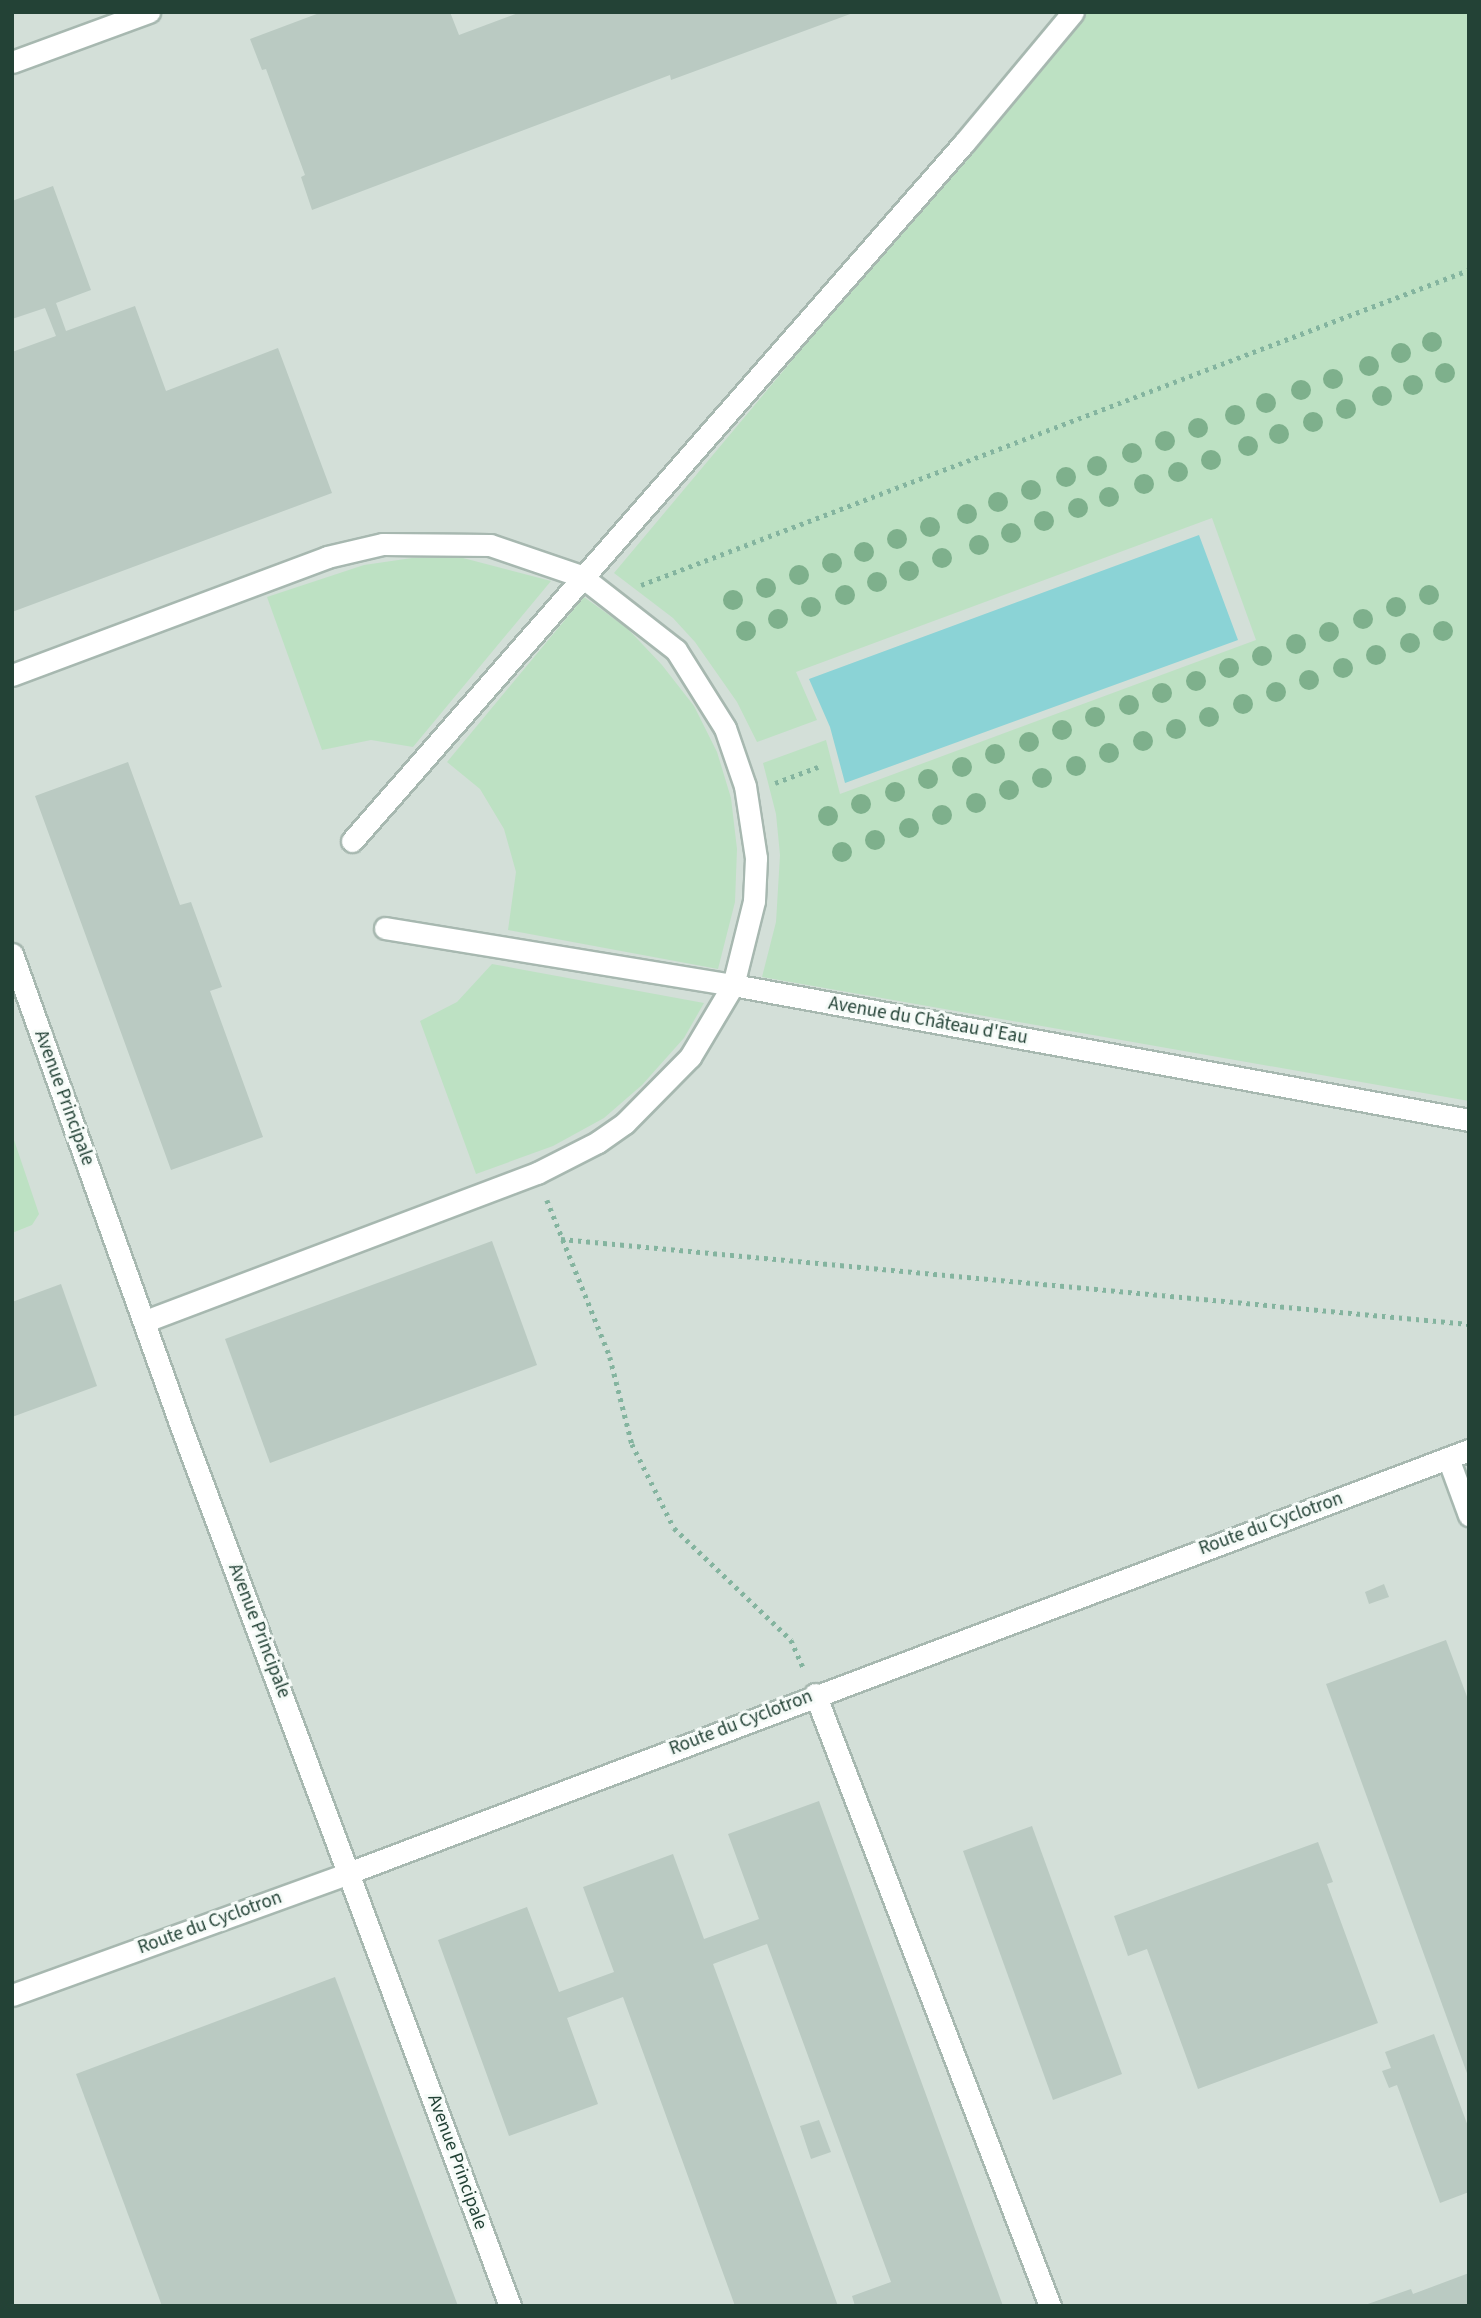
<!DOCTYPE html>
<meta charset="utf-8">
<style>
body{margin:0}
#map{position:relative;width:1481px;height:2318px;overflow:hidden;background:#e5efea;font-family:"Source Sans 3",sans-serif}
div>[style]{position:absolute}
.built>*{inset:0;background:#d3dfd8}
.green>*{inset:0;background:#bde1c3}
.water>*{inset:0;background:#8bd3d6}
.building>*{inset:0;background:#bacac2}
.path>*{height:4.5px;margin-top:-2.25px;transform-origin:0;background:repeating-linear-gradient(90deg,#84b49f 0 3.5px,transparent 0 8.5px)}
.roads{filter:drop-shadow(2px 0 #a7b8b0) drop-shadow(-2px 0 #a7b8b0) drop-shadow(0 2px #a7b8b0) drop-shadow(0 -2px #a7b8b0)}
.lane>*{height:21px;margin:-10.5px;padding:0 10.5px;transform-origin:10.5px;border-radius:10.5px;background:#fff}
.trees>*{width:20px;height:20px;margin:-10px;border-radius:50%;background:#7eb08c}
span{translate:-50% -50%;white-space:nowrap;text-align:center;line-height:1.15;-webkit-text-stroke:6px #f6fbf8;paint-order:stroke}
.street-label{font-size:19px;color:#234236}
.frame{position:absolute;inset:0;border:14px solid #234236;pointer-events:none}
</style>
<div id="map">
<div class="built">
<i style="clip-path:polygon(12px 12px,1469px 12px,1469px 2306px,12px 2306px)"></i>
</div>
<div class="green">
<i style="clip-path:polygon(1084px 12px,1469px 12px,1469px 1101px,762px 977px,776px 922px,780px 855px,776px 814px,763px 763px,826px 740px,840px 794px,1256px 640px,1212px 518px,796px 672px,817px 720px,757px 742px,737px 702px,695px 642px,673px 618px,614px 573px)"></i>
<i style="clip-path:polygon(412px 558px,463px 558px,551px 581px,413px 747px,371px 740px,322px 750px,267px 597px,364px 565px)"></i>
<i style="clip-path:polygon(584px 597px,627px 628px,662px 665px,694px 706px,717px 752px,731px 798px,737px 849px,735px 902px,718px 969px,508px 930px,516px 872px,504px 829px,480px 789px,447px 762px)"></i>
<i style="clip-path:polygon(492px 964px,704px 1003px,684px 1038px,642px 1085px,604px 1118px,553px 1146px,476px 1174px,420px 1021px,457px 1002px)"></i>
<i style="clip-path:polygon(12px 1134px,39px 1214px,32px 1225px,12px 1233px)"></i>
</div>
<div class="water">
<i style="clip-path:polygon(1199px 535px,1238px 640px,845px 783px,830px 727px,809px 679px)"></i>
</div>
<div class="building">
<i style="clip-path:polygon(322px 12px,450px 12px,459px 35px,521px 12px,853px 13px,671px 80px,670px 75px,312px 210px,301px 177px,305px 175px,266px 69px,262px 70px,250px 39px)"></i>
<i style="clip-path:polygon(53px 186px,91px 290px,56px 303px,66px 331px,135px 306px,166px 391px,278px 348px,332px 493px,12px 612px,12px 352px,56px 336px,45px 308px,12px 319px,12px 201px)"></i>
<i style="clip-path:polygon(128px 762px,180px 905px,191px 902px,222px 987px,210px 991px,263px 1137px,171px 1170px,35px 796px)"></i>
<i style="clip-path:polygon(492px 1241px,537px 1365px,270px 1463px,225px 1339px)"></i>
<i style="clip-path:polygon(61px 1284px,97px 1386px,12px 1417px,12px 1302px)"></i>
<i style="clip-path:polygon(1384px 1584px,1389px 1597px,1369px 1604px,1365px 1592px)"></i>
<i style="clip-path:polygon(1446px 1640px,1469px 1702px,1468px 2076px,1326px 1684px)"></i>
<i style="clip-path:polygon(819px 1801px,1003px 2306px,855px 2306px,852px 2296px,891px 2282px,767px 1944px,713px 1964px,838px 2306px,735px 2306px,623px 1997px,567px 2018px,598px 2104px,509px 2136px,438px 1940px,527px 1907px,559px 1992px,614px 1972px,583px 1887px,673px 1854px,704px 1939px,759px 1919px,728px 1834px)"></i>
<i style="clip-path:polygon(1032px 1826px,1122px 2074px,1053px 2100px,963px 1851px)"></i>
<i style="clip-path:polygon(1318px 1842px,1333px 1882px,1327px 1884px,1378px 2023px,1198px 2089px,1147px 1949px,1128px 1956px,1114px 1916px)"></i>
<i style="clip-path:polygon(335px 1977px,458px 2306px,162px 2306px,76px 2074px)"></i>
<i style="clip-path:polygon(1434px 2034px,1469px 2129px,1469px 2192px,1440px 2203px,1397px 2085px,1389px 2088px,1382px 2071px,1391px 2068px,1385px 2052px)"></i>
<i style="clip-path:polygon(819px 2120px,831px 2152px,811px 2159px,800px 2126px)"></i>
<i style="clip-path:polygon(1469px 2273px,1469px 2306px,1362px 2306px,1411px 2289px,1413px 2294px)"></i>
</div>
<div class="path">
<i style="left:641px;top:585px;width:886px;rotate:-20.83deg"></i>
<i style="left:775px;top:783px;width:46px;rotate:-20.4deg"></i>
<i style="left:547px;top:1200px;width:169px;rotate:68.1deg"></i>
<i style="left:610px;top:1357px;width:90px;rotate:75.8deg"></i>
<i style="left:632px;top:1444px;width:94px;rotate:63.4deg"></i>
<i style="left:674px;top:1528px;width:162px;rotate:43.7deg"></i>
<i style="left:791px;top:1640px;width:30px;rotate:66deg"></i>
<i style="left:561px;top:1239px;width:912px;rotate:5.35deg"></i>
</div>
<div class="roads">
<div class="lane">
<i style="left:12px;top:62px;width:146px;rotate:-20.1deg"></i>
<i style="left:12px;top:675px;width:336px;rotate:-20.5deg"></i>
<i style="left:327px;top:557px;width:57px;rotate:-13.1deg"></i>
<i style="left:383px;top:544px;width:107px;rotate:0.5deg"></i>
<i style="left:490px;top:545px;width:96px;rotate:18.8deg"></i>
<i style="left:581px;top:576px;width:120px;rotate:37.9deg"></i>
<i style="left:676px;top:650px;width:92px;rotate:57.9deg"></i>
<i style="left:725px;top:728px;width:61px;rotate:71deg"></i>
<i style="left:745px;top:786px;width:73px;rotate:81.3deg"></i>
<i style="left:756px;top:858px;width:43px;rotate:92.7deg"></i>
<i style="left:754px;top:901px;width:87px;rotate:104deg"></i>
<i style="left:733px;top:985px;width:84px;rotate:120.8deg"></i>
<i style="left:690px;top:1057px;width:93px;rotate:134.6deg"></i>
<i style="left:625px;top:1123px;width:33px;rotate:145deg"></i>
<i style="left:598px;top:1142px;width:68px;rotate:153.1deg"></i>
<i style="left:537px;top:1173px;width:419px;rotate:159.3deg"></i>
<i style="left:352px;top:841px;width:928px;rotate:-48.76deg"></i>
<i style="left:964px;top:143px;width:170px;rotate:-50.2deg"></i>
<i style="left:385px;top:928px;width:353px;rotate:9.3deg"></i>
<i style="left:733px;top:985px;width:748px;rotate:10.39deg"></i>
<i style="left:12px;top:954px;width:496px;rotate:70.3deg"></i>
<i style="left:179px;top:1421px;width:945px;rotate:69.49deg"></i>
<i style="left:1448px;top:1458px;width:61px;rotate:69.8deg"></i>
<i style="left:815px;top:1694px;width:656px;rotate:68.99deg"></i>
<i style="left:12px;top:1995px;width:361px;rotate:-19.9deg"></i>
<i style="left:351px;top:1872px;width:1195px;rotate:-20.68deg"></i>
</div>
</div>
<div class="trees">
<i style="left:1432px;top:342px"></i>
<i style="left:1401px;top:353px"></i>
<i style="left:1369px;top:366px"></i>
<i style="left:1445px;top:373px"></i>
<i style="left:1333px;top:379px"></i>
<i style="left:1413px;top:385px"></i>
<i style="left:1301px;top:390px"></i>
<i style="left:1382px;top:396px"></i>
<i style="left:1266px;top:403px"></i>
<i style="left:1346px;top:409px"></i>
<i style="left:1235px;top:415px"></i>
<i style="left:1313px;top:422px"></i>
<i style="left:1198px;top:428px"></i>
<i style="left:1279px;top:434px"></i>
<i style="left:1165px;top:441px"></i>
<i style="left:1248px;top:446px"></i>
<i style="left:1132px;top:453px"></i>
<i style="left:1211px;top:460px"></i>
<i style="left:1097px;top:466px"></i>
<i style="left:1178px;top:472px"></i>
<i style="left:1066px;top:477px"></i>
<i style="left:1144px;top:484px"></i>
<i style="left:1031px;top:490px"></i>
<i style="left:1109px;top:497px"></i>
<i style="left:998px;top:502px"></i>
<i style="left:1078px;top:508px"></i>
<i style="left:967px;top:514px"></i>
<i style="left:1044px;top:521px"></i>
<i style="left:930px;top:527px"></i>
<i style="left:1011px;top:533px"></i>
<i style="left:897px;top:539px"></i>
<i style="left:979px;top:545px"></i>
<i style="left:864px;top:552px"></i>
<i style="left:942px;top:558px"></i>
<i style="left:832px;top:563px"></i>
<i style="left:909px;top:571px"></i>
<i style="left:799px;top:575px"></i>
<i style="left:877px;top:582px"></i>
<i style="left:766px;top:588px"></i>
<i style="left:845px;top:595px"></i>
<i style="left:1429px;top:595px"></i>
<i style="left:733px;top:600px"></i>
<i style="left:811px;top:607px"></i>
<i style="left:1396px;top:607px"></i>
<i style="left:778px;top:619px"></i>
<i style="left:1363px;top:619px"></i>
<i style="left:746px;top:631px"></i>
<i style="left:1443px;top:631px"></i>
<i style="left:1329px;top:632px"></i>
<i style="left:1410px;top:643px"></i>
<i style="left:1296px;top:644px"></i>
<i style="left:1376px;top:655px"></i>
<i style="left:1262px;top:656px"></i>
<i style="left:1229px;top:668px"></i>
<i style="left:1343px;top:668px"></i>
<i style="left:1309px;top:680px"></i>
<i style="left:1196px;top:681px"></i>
<i style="left:1276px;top:692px"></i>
<i style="left:1162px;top:693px"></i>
<i style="left:1243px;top:704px"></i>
<i style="left:1129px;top:705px"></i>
<i style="left:1095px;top:717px"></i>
<i style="left:1209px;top:717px"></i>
<i style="left:1176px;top:729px"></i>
<i style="left:1062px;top:730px"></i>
<i style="left:1143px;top:741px"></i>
<i style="left:1029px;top:742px"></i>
<i style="left:1109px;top:753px"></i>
<i style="left:995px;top:754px"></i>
<i style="left:1076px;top:766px"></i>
<i style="left:962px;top:767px"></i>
<i style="left:1042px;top:778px"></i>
<i style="left:928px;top:779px"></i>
<i style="left:1009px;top:790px"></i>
<i style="left:895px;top:792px"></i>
<i style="left:976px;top:803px"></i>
<i style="left:861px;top:804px"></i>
<i style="left:942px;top:815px"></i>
<i style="left:828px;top:816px"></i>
<i style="left:909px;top:828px"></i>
<i style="left:875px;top:840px"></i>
<i style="left:842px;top:852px"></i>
</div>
<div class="street-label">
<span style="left:928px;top:1021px;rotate:10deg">Avenue du Château d'Eau</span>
<span style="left:64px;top:1098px;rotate:70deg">Avenue Principale</span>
<span style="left:1271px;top:1524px;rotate:-20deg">Route du Cyclotron</span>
<span style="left:259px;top:1631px;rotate:69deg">Avenue Principale</span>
<span style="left:741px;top:1723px;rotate:-21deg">Route du Cyclotron</span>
<span style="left:210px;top:1923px;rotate:-20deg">Route du Cyclotron</span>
<span style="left:457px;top:2162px;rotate:70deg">Avenue Principale</span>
</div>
<div class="frame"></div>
</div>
